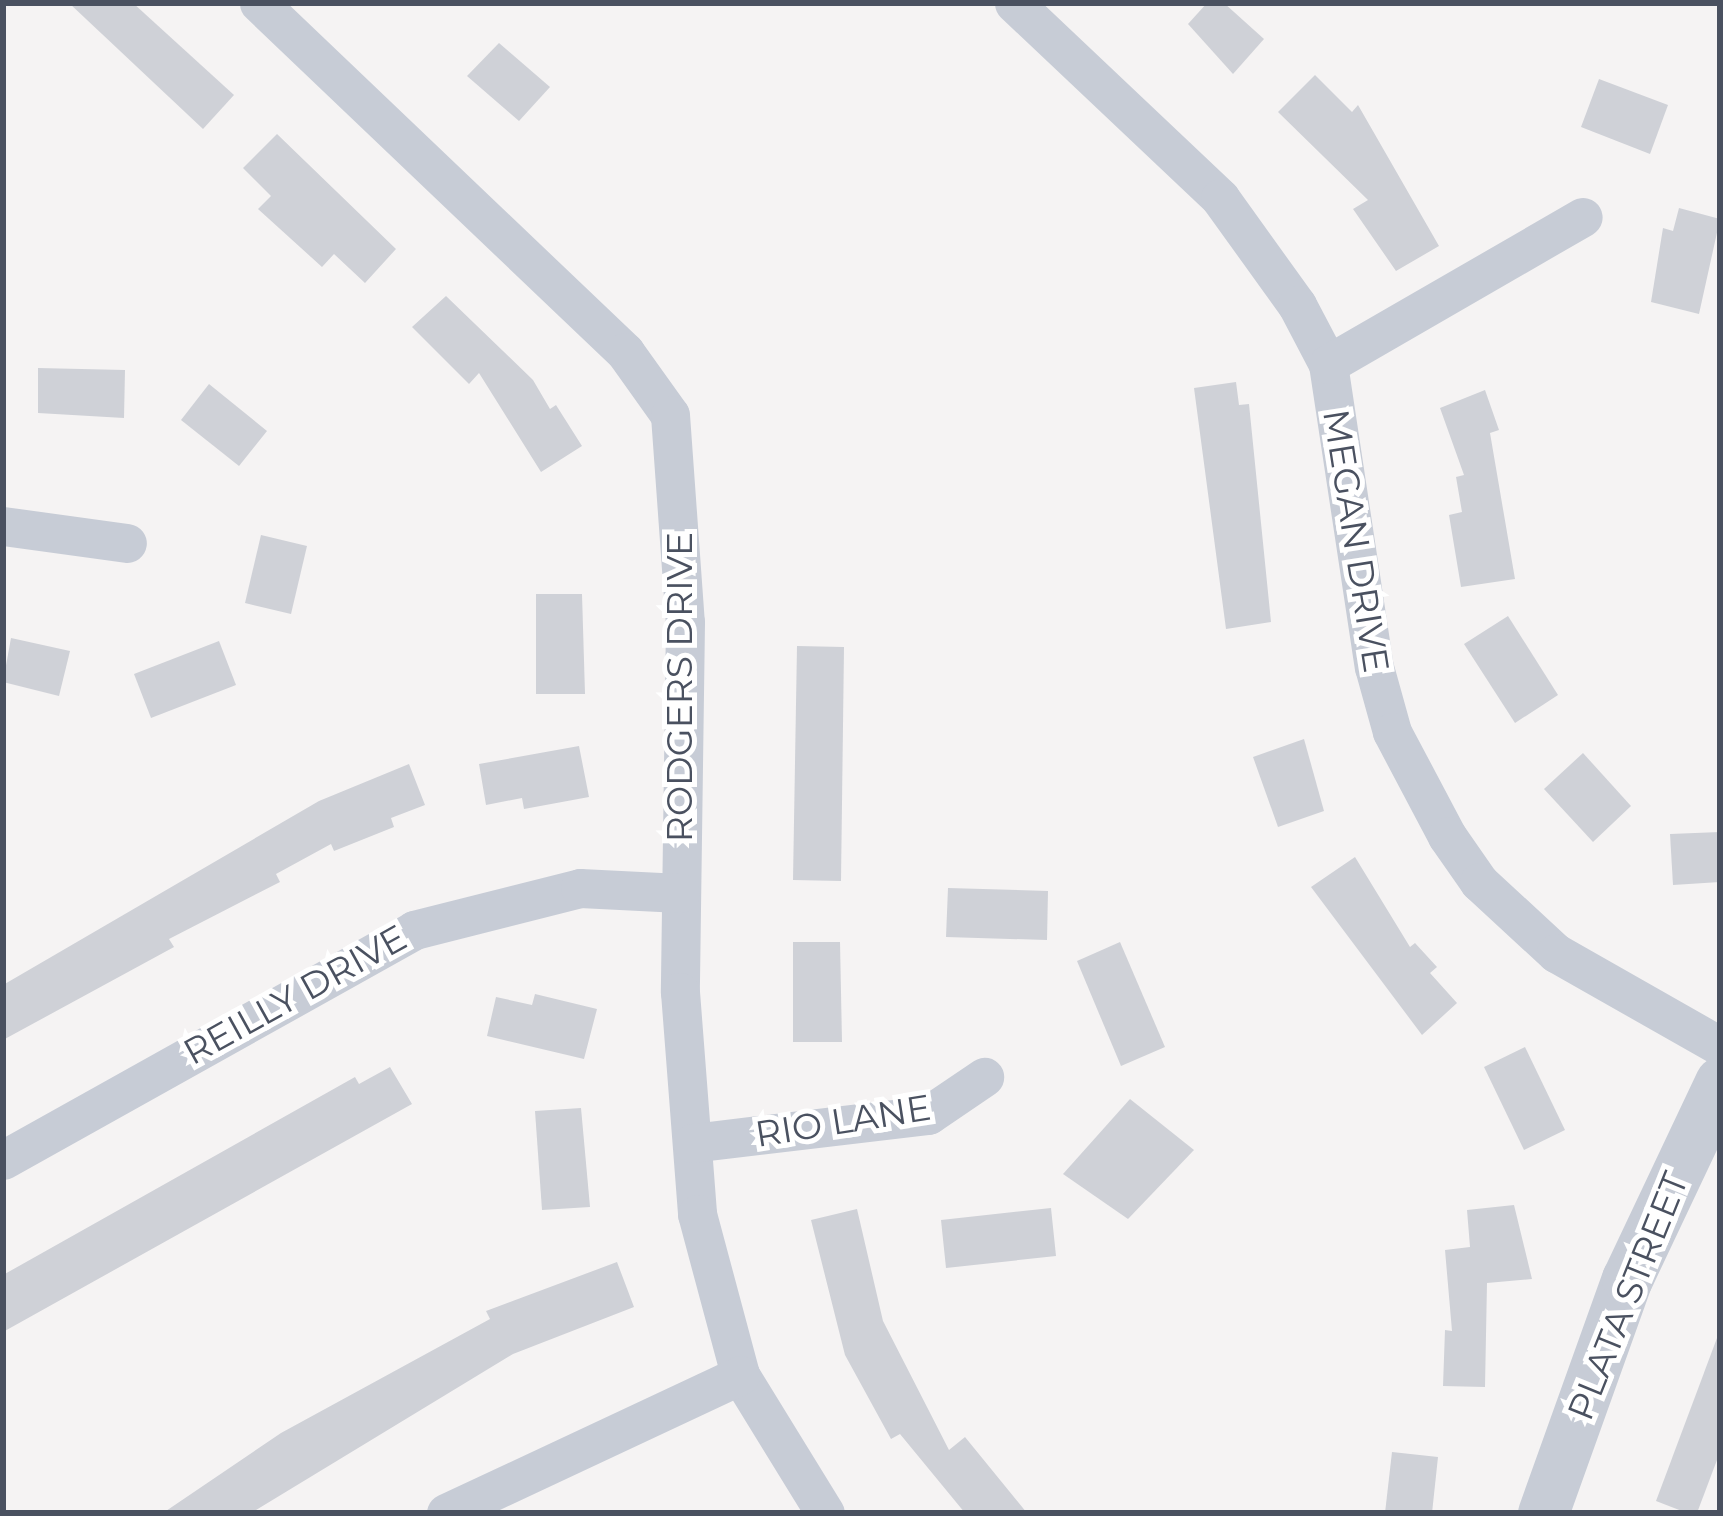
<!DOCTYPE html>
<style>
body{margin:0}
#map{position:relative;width:1723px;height:1516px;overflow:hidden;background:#f5f3f3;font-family:Montserrat,sans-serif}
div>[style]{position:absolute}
.building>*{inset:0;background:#cfd1d7}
.minor>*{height:39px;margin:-19.5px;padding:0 19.5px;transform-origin:19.5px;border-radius:19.5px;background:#c7ccd6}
.tertiary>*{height:51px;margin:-25.5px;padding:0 25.5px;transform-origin:25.5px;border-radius:25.5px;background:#c7ccd6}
span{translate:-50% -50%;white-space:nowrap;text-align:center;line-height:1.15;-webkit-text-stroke:10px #fff;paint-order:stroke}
.street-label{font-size:36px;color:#4a5160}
.frame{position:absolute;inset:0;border:6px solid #4a5160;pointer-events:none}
</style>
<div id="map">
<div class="building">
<i style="clip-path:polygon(69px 3px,133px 3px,234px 95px,203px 129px)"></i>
<i style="clip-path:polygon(1207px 3px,1224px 3px,1264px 39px,1233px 74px,1188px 24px)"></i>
<i style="clip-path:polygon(499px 43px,550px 87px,519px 121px,467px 76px)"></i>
<i style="clip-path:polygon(1315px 75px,1352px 112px,1358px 105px,1439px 246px,1396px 271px,1353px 209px,1368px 200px,1278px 112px)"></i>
<i style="clip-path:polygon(1599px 79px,1668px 105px,1650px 154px,1581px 127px)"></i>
<i style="clip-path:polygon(277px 134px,396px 249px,365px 283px,334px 254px,322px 267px,258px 209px,271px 196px,243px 168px)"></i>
<i style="clip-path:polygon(1679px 208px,1720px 219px,1699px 314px,1651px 302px,1663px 228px,1673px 231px)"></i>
<i style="clip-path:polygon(446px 296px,533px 380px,550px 409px,556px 405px,582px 446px,541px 472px,479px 373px,469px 384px,412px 327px)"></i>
<i style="clip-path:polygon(38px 368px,125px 370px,124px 418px,38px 413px)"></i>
<i style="clip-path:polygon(1236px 382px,1239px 405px,1249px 404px,1271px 622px,1226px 629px,1194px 388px)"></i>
<i style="clip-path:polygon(209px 384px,267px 431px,239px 466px,181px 420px)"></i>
<i style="clip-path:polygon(1485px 390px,1499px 430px,1490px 433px,1515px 579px,1461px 587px,1449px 515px,1462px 512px,1456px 477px,1464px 475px,1440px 408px)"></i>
<i style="clip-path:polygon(261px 535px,307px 546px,291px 614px,245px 603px)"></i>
<i style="clip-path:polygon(536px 594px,582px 594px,585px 694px,536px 694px)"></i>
<i style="clip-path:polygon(1508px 616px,1558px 695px,1515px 723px,1464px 644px)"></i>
<i style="clip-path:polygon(11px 638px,70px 651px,59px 696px,3px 682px)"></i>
<i style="clip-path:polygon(219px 641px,236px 685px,151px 718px,134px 674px)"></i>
<i style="clip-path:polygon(797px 646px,844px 647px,841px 881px,793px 880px)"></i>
<i style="clip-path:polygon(1304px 739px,1324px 811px,1278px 827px,1253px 757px)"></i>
<i style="clip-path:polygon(579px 746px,589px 797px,524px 809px,522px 798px,486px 805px,479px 764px)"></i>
<i style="clip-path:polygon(1583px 753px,1631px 806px,1593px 842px,1544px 789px)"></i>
<i style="clip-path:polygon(409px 764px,425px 805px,391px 818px,394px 827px,334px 851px,331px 844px,276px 874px,280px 882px,169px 939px,174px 947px,3px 1040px,3px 985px,319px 801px)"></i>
<i style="clip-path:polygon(1720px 832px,1720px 882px,1673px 885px,1670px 834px)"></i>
<i style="clip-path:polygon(1355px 857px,1410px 947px,1415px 943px,1437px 967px,1430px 973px,1457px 1003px,1422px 1035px,1311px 887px)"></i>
<i style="clip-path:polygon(948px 888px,1048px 891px,1047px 940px,946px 937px)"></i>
<i style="clip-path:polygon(793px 942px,840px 942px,842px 1042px,793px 1042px)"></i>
<i style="clip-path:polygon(1120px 942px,1165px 1047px,1121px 1066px,1077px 961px)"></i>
<i style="clip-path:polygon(535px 994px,597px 1009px,584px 1059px,487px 1036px,496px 997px,532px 1005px)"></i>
<i style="clip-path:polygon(1525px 1047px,1565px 1130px,1524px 1150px,1484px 1067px)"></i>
<i style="clip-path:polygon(390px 1067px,412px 1104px,3px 1332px,3px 1275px,355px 1077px,359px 1084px)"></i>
<i style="clip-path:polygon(1130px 1099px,1194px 1150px,1128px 1219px,1063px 1174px)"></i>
<i style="clip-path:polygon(581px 1108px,590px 1207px,542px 1210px,535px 1111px)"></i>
<i style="clip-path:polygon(1514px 1205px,1532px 1279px,1487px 1283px,1485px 1387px,1443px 1386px,1445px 1330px,1452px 1331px,1445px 1250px,1470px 1247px,1467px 1210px)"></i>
<i style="clip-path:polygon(1051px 1208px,1056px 1256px,946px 1268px,941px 1220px)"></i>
<i style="clip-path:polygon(857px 1209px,883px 1321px,949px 1450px,965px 1437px,1027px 1513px,965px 1513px,900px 1434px,891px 1439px,845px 1355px,811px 1220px)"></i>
<i style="clip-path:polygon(617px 1262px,634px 1307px,513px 1354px,251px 1513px,163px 1513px,281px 1433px,490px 1319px,486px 1311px)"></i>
<i style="clip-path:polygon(1720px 1330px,1720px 1452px,1697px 1513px,1687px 1513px,1656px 1501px)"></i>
<i style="clip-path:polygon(1392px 1452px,1438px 1457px,1432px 1513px,1385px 1513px)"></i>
</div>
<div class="minor">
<i style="left:259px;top:3px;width:506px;rotate:43.64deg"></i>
<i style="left:625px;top:352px;width:77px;rotate:54.5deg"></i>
<i style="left:670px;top:415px;width:208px;rotate:85.9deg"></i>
<i style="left:685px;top:622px;width:370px;rotate:90.8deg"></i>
<i style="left:680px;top:992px;width:223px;rotate:85.6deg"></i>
<i style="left:697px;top:1214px;width:167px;rotate:75deg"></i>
<i style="left:740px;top:1375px;width:162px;rotate:58.4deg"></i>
<i style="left:1014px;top:3px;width:284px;rotate:43.4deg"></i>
<i style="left:1220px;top:198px;width:132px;rotate:54.3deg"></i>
<i style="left:1297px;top:305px;width:67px;rotate:62.3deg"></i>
<i style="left:1328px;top:364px;width:306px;rotate:81.4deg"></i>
<i style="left:1374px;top:667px;width:67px;rotate:74.5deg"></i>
<i style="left:1392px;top:732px;width:118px;rotate:62.1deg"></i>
<i style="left:1447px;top:836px;width:56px;rotate:55.2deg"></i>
<i style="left:1479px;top:882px;width:105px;rotate:42.7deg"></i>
<i style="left:1556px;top:953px;width:189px;rotate:29.6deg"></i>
<i style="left:1328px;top:364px;width:294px;rotate:-30deg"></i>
<i style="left:3px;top:526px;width:125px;rotate:7.8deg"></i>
<i style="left:692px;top:1143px;width:238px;rotate:-6.8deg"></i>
<i style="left:928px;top:1115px;width:68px;rotate:-34.2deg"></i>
<i style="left:3px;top:1160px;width:471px;rotate:-29.2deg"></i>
<i style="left:414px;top:930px;width:171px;rotate:-14.2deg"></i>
<i style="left:580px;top:888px;width:100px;rotate:2.9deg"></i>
<i style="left:446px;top:1513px;width:325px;rotate:-25.1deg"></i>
</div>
<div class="tertiary">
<i style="left:1543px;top:1513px;width:249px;rotate:-70.3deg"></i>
<i style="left:1627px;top:1279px;width:218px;rotate:-64.7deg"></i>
</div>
<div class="street-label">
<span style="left:1356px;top:541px;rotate:81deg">MEGAN DRIVE</span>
<span style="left:680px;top:687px;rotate:-90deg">RODGERS DRIVE</span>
<span style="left:295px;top:995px;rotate:-29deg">REILLY DRIVE</span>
<span style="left:843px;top:1121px;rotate:-9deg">RIO LANE</span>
<span style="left:1628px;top:1296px;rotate:-68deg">PLATA STREET</span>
</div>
<div class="frame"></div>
</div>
